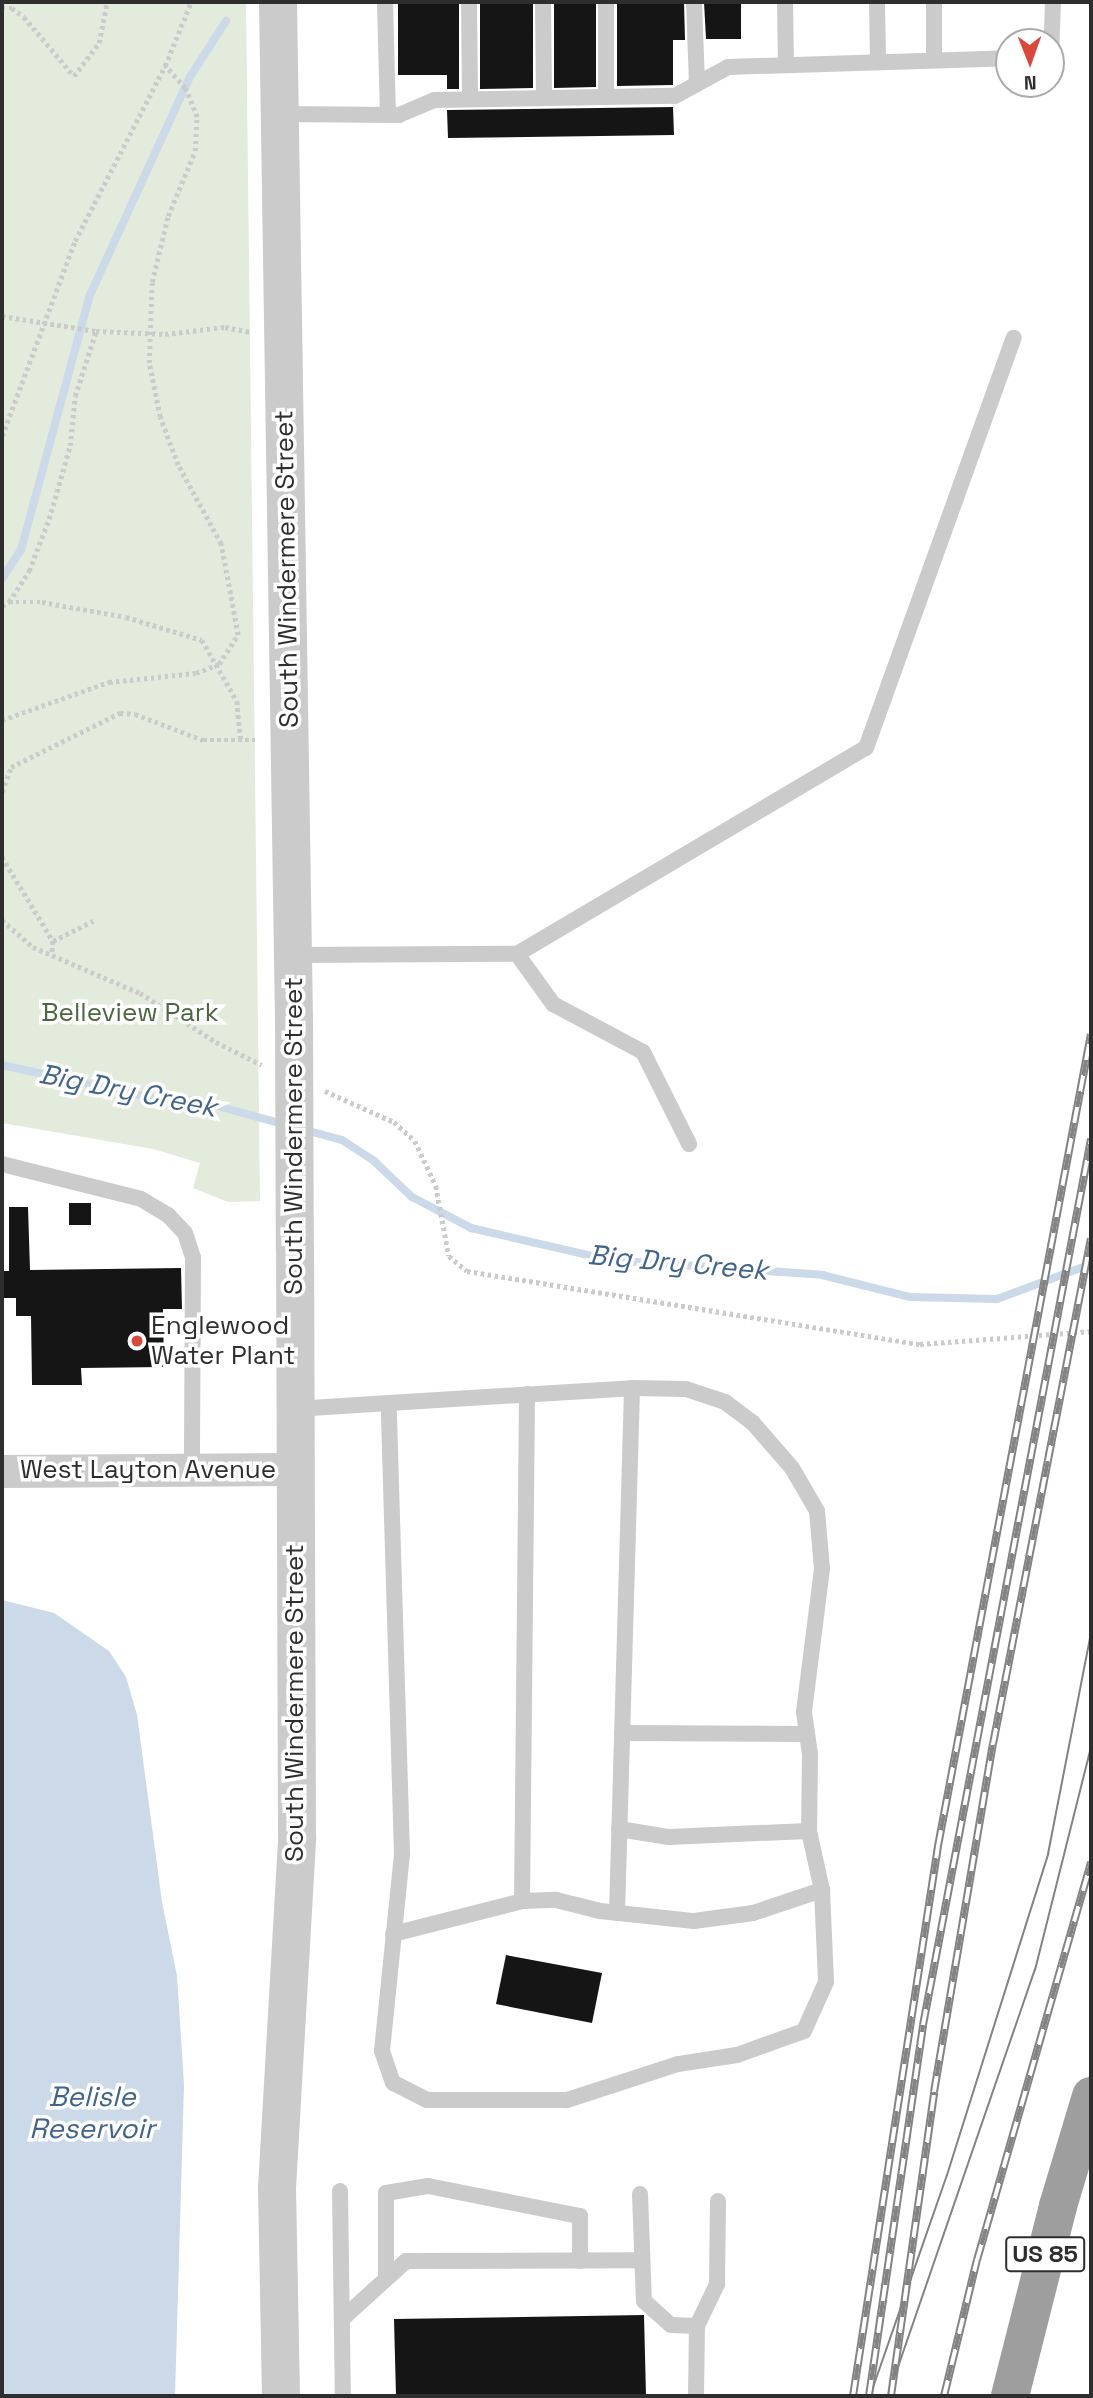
<!DOCTYPE html>
<style>
body{margin:0}
#map{position:relative;width:1093px;height:2398px;overflow:hidden;background:#fff;font-family:"Space Grotesk",sans-serif}
div>[style]{position:absolute}
.green>*{inset:0;background:#e3ebdd}
.water>*{inset:0;background:#cbd9e9}
.stream>*{height:8px;margin:-4px;padding:0 4px;transform-origin:4px;border-radius:4px;background:#cbd9e9}
.building>*{inset:0;background:#151515}
.path>*{height:4.5px;margin-top:-2.25px;transform-origin:0;background:repeating-linear-gradient(90deg,#cbcbcb 0 3.5px,transparent 0 7px)}
.service>*{height:16px;margin:-8px;padding:0 8px;transform-origin:8px;border-radius:8px;background:#cbcbcb}
.minor>*{height:33px;margin:-16.5px;padding:0 16.5px;transform-origin:16.5px;border-radius:16.5px;background:#cbcbcb}
.tertiary>*{height:38px;margin:-19px;padding:0 19px;transform-origin:19px;border-radius:19px;background:#cbcbcb}
.trunk>*{height:38px;margin:-19px;padding:0 19px;transform-origin:19px;border-radius:19px;background:#9e9e9e}
.tram>*{height:2px;margin:-1px;padding:0 1px;transform-origin:1px;border-radius:1px;background:#838383}
.rail>*{height:8px;margin-top:-4px;transform-origin:0;background:repeating-linear-gradient(90deg,#fff 0 16px,#838383 0 32px);box-sizing:border-box;border-block:2px solid #838383}
.tertiary-bridge>*{height:38px;margin:-19px;padding:0 19px;transform-origin:19px;border-radius:19px;background:#cbcbcb}
.dots>*{width:19px;height:19px;translate:-50% -50%;box-sizing:border-box;border:4px solid #fff;border-radius:50%}
span{translate:-50% -50%;white-space:nowrap;text-align:center;line-height:1.15;-webkit-text-stroke:7px #fff;paint-order:stroke}
.shield-label span{padding:2px 5px;background:#fff;border:2px solid;border-radius:5px;-webkit-text-stroke-width:0}
.shield-label{font-size:24px;color:#2e2e2e;font-weight:700}
.street-label{font-size:26px;color:#2e2e2e}
.park-label{font-size:26px;color:#4c673f}
.poi-label{font-size:26px;color:#2e2e2e}
.left{translate:0 -50%;text-align:left}
.water-label{font-size:28px;color:#42648b;font-style:italic}
.frame{position:absolute;inset:0;border:4px solid #2e2e2e;pointer-events:none}
.north{position:absolute;left:995px;top:28px;width:70px;height:70px;box-sizing:border-box;background:#fff;border:2px solid #ababab;border-radius:50%;rotate:179deg;font-size:19px;font-weight:700;line-height:28px;text-align:center;color:#2e2e2e}
.north::after{content:'';display:block;margin:auto;width:24px;height:32px;background:#d8483d;clip-path:polygon(50% 0,100% 100%,50% 72%,0 100%)}
</style>
<div id="map">
<div class="green">
<i style="clip-path:polygon(2px 2px,246px 2px,260px 1201px,228px 1202px,193px 1188px,200px 1163px,153px 1149px,2px 1123px)"></i>
</div>
<div class="water">
<i style="clip-path:polygon(2px 1600px,54px 1613px,109px 1651px,126px 1677px,137px 1715px,162px 1902px,177px 1976px,184px 2085px,175px 2396px,2px 2396px)"></i>
</div>
<div class="stream">
<i style="left:2px;top:579px;width:35px;rotate:-57deg"></i>
<i style="left:21px;top:550px;width:264px;rotate:-74.9deg"></i>
<i style="left:90px;top:295px;width:240px;rotate:-65.4deg"></i>
<i style="left:190px;top:77px;width:67px;rotate:-57.3deg"></i>
<i style="left:2px;top:1065px;width:159px;rotate:12.4deg"></i>
<i style="left:157px;top:1099px;width:42px;rotate:2.7deg"></i>
<i style="left:199px;top:1101px;width:87px;rotate:15.3deg"></i>
<i style="left:305px;top:1130px;width:38px;rotate:15deg"></i>
<i style="left:342px;top:1140px;width:38px;rotate:33deg"></i>
<i style="left:374px;top:1161px;width:52px;rotate:43.5deg"></i>
<i style="left:412px;top:1197px;width:67px;rotate:27.7deg"></i>
<i style="left:471px;top:1228px;width:143px;rotate:13deg"></i>
<i style="left:610px;top:1260px;width:213px;rotate:4deg"></i>
<i style="left:822px;top:1275px;width:91px;rotate:14deg"></i>
<i style="left:910px;top:1297px;width:87px;rotate:1.3deg"></i>
<i style="left:997px;top:1299px;width:100px;rotate:-20.4deg"></i>
</div>
<div class="building">
<i style="clip-path:polygon(398px 2px,459px 2px,459px 89px,447px 89px,447px 75px,398px 75px)"></i>
<i style="clip-path:polygon(480px 2px,533px 2px,533px 88px,480px 89px)"></i>
<i style="clip-path:polygon(554px 2px,596px 2px,596px 87px,554px 88px)"></i>
<i style="clip-path:polygon(617px 2px,684px 2px,685px 40px,673px 40px,673px 85px,617px 86px)"></i>
<i style="clip-path:polygon(704px 2px,741px 2px,741px 39px,706px 39px)"></i>
<i style="clip-path:polygon(673px 107px,674px 135px,448px 138px,447px 110px)"></i>
<i style="clip-path:polygon(69px 1203px,91px 1203px,91px 1225px,69px 1225px)"></i>
<i style="clip-path:polygon(9px 1207px,28px 1207px,30px 1270px,181px 1268px,182px 1309px,163px 1309px,164px 1367px,81px 1368px,82px 1385px,32px 1385px,31px 1316px,16px 1316px,16px 1298px,2px 1298px,2px 1271px,9px 1271px)"></i>
<i style="clip-path:polygon(506px 1955px,602px 1973px,592px 2023px,496px 2004px)"></i>
<i style="clip-path:polygon(644px 2315px,646px 2396px,396px 2396px,394px 2319px)"></i>
</div>
<div class="path">
<i style="left:2px;top:8px;width:10px"></i>
<i style="left:12px;top:8px;width:15px;rotate:37deg"></i>
<i style="left:24px;top:17px;width:77px;rotate:49.7deg"></i>
<i style="left:74px;top:76px;width:41px;rotate:-52.9deg"></i>
<i style="left:99px;top:43px;width:42px;rotate:-79deg"></i>
<i style="left:2px;top:316px;width:95px;rotate:9.1deg"></i>
<i style="left:96px;top:331px;width:69px;rotate:2.5deg"></i>
<i style="left:165px;top:334px;width:60px;rotate:-6.7deg"></i>
<i style="left:225px;top:327px;width:26px;rotate:11deg"></i>
<i style="left:2px;top:436px;width:208px;rotate:-69.5deg"></i>
<i style="left:75px;top:241px;width:197px;rotate:-62.8deg"></i>
<i style="left:165px;top:66px;width:69px;rotate:-67.9deg"></i>
<i style="left:9px;top:602px;width:33px"></i>
<i style="left:42px;top:602px;width:85px;rotate:10.1deg"></i>
<i style="left:126px;top:617px;width:79px;rotate:16.8deg"></i>
<i style="left:202px;top:640px;width:70px;rotate:60.2deg"></i>
<i style="left:237px;top:701px;width:40px;rotate:84.3deg"></i>
<i style="left:2px;top:606px;width:8px;rotate:-30deg"></i>
<i style="left:9px;top:602px;width:37px;rotate:-57deg"></i>
<i style="left:29px;top:571px;width:56px;rotate:-69deg"></i>
<i style="left:49px;top:519px;width:76px;rotate:-74deg"></i>
<i style="left:70px;top:446px;width:50px;rotate:-84.3deg"></i>
<i style="left:75px;top:396px;width:68px;rotate:-72.1deg"></i>
<i style="left:2px;top:720px;width:114px;rotate:-19.6deg"></i>
<i style="left:109px;top:682px;width:87px;rotate:-5.9deg"></i>
<i style="left:196px;top:673px;width:25px;rotate:-21deg"></i>
<i style="left:219px;top:664px;width:35px;rotate:-57deg"></i>
<i style="left:238px;top:635px;width:93px;rotate:-100.6deg"></i>
<i style="left:221px;top:544px;width:90px;rotate:-118.6deg"></i>
<i style="left:178px;top:465px;width:51px;rotate:-110.6deg"></i>
<i style="left:160px;top:417px;width:55px;rotate:-101.5deg"></i>
<i style="left:149px;top:363px;width:81px;rotate:-87.9deg"></i>
<i style="left:152px;top:282px;width:68px;rotate:-76.4deg"></i>
<i style="left:168px;top:216px;width:70px;rotate:-67.4deg"></i>
<i style="left:195px;top:151px;width:34px;rotate:-87deg"></i>
<i style="left:197px;top:117px;width:31px;rotate:-112deg"></i>
<i style="left:185px;top:88px;width:30px;rotate:-132deg"></i>
<i style="left:2px;top:792px;width:27px;rotate:-70deg"></i>
<i style="left:11px;top:767px;width:122px;rotate:-26.4deg"></i>
<i style="left:120px;top:713px;width:15px;rotate:4deg"></i>
<i style="left:135px;top:714px;width:73px;rotate:20.9deg"></i>
<i style="left:203px;top:740px;width:53px"></i>
<i style="left:2px;top:857px;width:98px;rotate:58.7deg"></i>
<i style="left:53px;top:941px;width:14px;rotate:94deg"></i>
<i style="left:2px;top:920px;width:41px;rotate:41.1deg"></i>
<i style="left:33px;top:947px;width:116px;rotate:23.3deg"></i>
<i style="left:140px;top:993px;width:90px;rotate:32.8deg"></i>
<i style="left:216px;top:1042px;width:51px;rotate:26.6deg"></i>
<i style="left:53px;top:941px;width:45px;rotate:-26.6deg"></i>
<i style="left:325px;top:1091px;width:76px;rotate:24.2deg"></i>
<i style="left:394px;top:1122px;width:28px;rotate:42deg"></i>
<i style="left:415px;top:1141px;width:50px;rotate:65deg"></i>
<i style="left:436px;top:1186px;width:71px;rotate:79.5deg"></i>
<i style="left:449px;top:1256px;width:23px;rotate:40deg"></i>
<i style="left:467px;top:1271px;width:459px;rotate:9.2deg"></i>
<i style="left:920px;top:1344px;width:171px;rotate:-4.3deg"></i>
</div>
<div class="service">
<i style="left:385px;top:2px;width:113px;rotate:88.5deg"></i>
<i style="left:469px;top:2px;width:97px;rotate:89.4deg"></i>
<i style="left:543px;top:2px;width:96px;rotate:89.4deg"></i>
<i style="left:606px;top:2px;width:95px;rotate:90deg"></i>
<i style="left:694px;top:2px;width:82px;rotate:87.9deg"></i>
<i style="left:785px;top:2px;width:63px;rotate:89.1deg"></i>
<i style="left:877px;top:2px;width:60px;rotate:89deg"></i>
<i style="left:934px;top:2px;width:58px;rotate:90deg"></i>
<i style="left:1051px;top:57px;width:55px;rotate:-87.9deg"></i>
<i style="left:279px;top:114px;width:120px;rotate:0.5deg"></i>
<i style="left:399px;top:115px;width:38px;rotate:-23deg"></i>
<i style="left:434px;top:100px;width:241px;rotate:-1deg"></i>
<i style="left:675px;top:96px;width:60px;rotate:-28.7deg"></i>
<i style="left:728px;top:67px;width:281px;rotate:-1.8deg"></i>
<i style="left:517px;top:954px;width:62px;rotate:54.2deg"></i>
<i style="left:553px;top:1004px;width:102px;rotate:28.1deg"></i>
<i style="left:643px;top:1052px;width:103px;rotate:63.4deg"></i>
<i style="left:292px;top:955px;width:225px;rotate:-0.3deg"></i>
<i style="left:517px;top:954px;width:405px;rotate:-30.6deg"></i>
<i style="left:866px;top:748px;width:436px;rotate:-70.2deg"></i>
<i style="left:2px;top:1164px;width:143px;rotate:14.1deg"></i>
<i style="left:141px;top:1199px;width:31px;rotate:31deg"></i>
<i style="left:168px;top:1215px;width:25px;rotate:47deg"></i>
<i style="left:185px;top:1233px;width:25px;rotate:72deg"></i>
<i style="left:193px;top:1257px;width:213px;rotate:90.3deg"></i>
<i style="left:295px;top:1409px;width:94px;rotate:-3.7deg"></i>
<i style="left:389px;top:1403px;width:243px;rotate:-3.5deg"></i>
<i style="left:632px;top:1388px;width:54px;rotate:1.1deg"></i>
<i style="left:686px;top:1389px;width:41px;rotate:18.4deg"></i>
<i style="left:725px;top:1402px;width:34px;rotate:37deg"></i>
<i style="left:752px;top:1422px;width:61px;rotate:49deg"></i>
<i style="left:792px;top:1468px;width:50px;rotate:59.8deg"></i>
<i style="left:817px;top:1511px;width:58px;rotate:85.1deg"></i>
<i style="left:822px;top:1569px;width:144px;rotate:97.2deg"></i>
<i style="left:804px;top:1712px;width:42px;rotate:81.9deg"></i>
<i style="left:810px;top:1754px;width:77px;rotate:90.7deg"></i>
<i style="left:809px;top:1831px;width:60px;rotate:77.6deg"></i>
<i style="left:822px;top:1890px;width:92px;rotate:87.5deg"></i>
<i style="left:826px;top:1982px;width:54px;rotate:114.2deg"></i>
<i style="left:804px;top:2031px;width:71px;rotate:160.3deg"></i>
<i style="left:737px;top:2055px;width:60px;rotate:171.3deg"></i>
<i style="left:678px;top:2064px;width:117px;rotate:162deg"></i>
<i style="left:567px;top:2100px;width:140px;rotate:180deg"></i>
<i style="left:427px;top:2100px;width:38px;rotate:-153deg"></i>
<i style="left:393px;top:2083px;width:34px;rotate:-109deg"></i>
<i style="left:382px;top:2051px;width:198px;rotate:-84.2deg"></i>
<i style="left:402px;top:1854px;width:451px;rotate:-91.7deg"></i>
<i style="left:622px;top:1733px;width:185px;rotate:0.3deg"></i>
<i style="left:619px;top:1829px;width:51px;rotate:9.1deg"></i>
<i style="left:669px;top:1837px;width:140px;rotate:-2.5deg"></i>
<i style="left:522px;top:1901px;width:507px;rotate:-89.43deg"></i>
<i style="left:617px;top:1913px;width:525px;rotate:-88.36deg"></i>
<i style="left:393px;top:1934px;width:133px;rotate:-14.3deg"></i>
<i style="left:522px;top:1901px;width:34px;rotate:-2deg"></i>
<i style="left:556px;top:1900px;width:45px;rotate:14deg"></i>
<i style="left:600px;top:1911px;width:95px;rotate:6.1deg"></i>
<i style="left:694px;top:1921px;width:60px;rotate:-7.7deg"></i>
<i style="left:753px;top:1913px;width:73px;rotate:-18.4deg"></i>
<i style="left:340px;top:2191px;width:205px;rotate:89.2deg"></i>
<i style="left:640px;top:2194px;width:107px;rotate:87.9deg"></i>
<i style="left:644px;top:2301px;width:36px;rotate:42deg"></i>
<i style="left:671px;top:2325px;width:26px;rotate:2deg"></i>
<i style="left:697px;top:2326px;width:47px;rotate:-64.5deg"></i>
<i style="left:717px;top:2284px;width:83px;rotate:-89.3deg"></i>
<i style="left:386px;top:2279px;width:86px;rotate:-90deg"></i>
<i style="left:386px;top:2193px;width:43px;rotate:-9.5deg"></i>
<i style="left:428px;top:2186px;width:155px;rotate:11.2deg"></i>
<i style="left:580px;top:2216px;width:45px;rotate:90deg"></i>
<i style="left:342px;top:2319px;width:86px;rotate:-42.2deg"></i>
<i style="left:406px;top:2261px;width:236px;rotate:-0.2deg"></i>
<i style="left:696px;top:2396px;width:70px;rotate:-89.2deg"></i>
</div>
<div class="minor">
<i style="left:2px;top:1471px;width:293px;rotate:-0.4deg"></i>
</div>
<div class="tertiary">
<i style="left:278px;top:2px;width:1016px;rotate:89.1deg"></i>
<i style="left:281px;top:2396px;width:208px;rotate:-91.1deg"></i>
<i style="left:277px;top:2188px;width:352px;rotate:-86.7deg"></i>
<i style="left:297px;top:1837px;width:589px;rotate:-90.19deg"></i>
</div>
<div class="trunk">
<i style="left:1010px;top:2396px;width:196px;rotate:-75.8deg"></i>
<i style="left:1058px;top:2206px;width:115px;rotate:-73.3deg"></i>
</div>
<div class="tram">
<i style="left:870px;top:2396px;width:234px;rotate:-70.8deg"></i>
<i style="left:947px;top:2175px;width:337px;rotate:-72.5deg"></i>
<i style="left:1048px;top:1854px;width:225px;rotate:-79deg"></i>
<i style="left:888px;top:2396px;width:451px;rotate:-71deg"></i>
<i style="left:1035px;top:1970px;width:230px;rotate:-75.9deg"></i>
</div>
<div class="rail">
<i style="left:853px;top:2396px;width:557px;rotate:-81.21deg"></i>
<i style="left:938px;top:1846px;width:826px;rotate:-79.33deg"></i>
<i style="left:869px;top:2396px;width:375px;rotate:-81.7deg"></i>
<i style="left:923px;top:2025px;width:902px;rotate:-79.26deg"></i>
<i style="left:891px;top:2396px;width:307px;rotate:-81.9deg"></i>
<i style="left:934px;top:2092px;width:353px;rotate:-80.4deg"></i>
<i style="left:993px;top:1744px;width:515px;rotate:-79.04deg"></i>
<i style="left:944px;top:2396px;width:140px;rotate:-76.4deg"></i>
<i style="left:977px;top:2260px;width:414px;rotate:-74deg"></i>
</div>
<div class="tertiary-bridge">
<i style="left:294px;top:1018px;width:230px;rotate:89.8deg"></i>
</div>
<div class="dots">
<i style="left:137px;top:1341px;background:#d8483d"></i>
</div>
<div class="shield-label">
<span style="left:1045px;top:2254px">US 85</span>
</div>
<div class="street-label">
<span style="left:287px;top:569px;rotate:-91deg">South Windermere Street</span>
<span style="left:294px;top:1136px;rotate:-90deg">South Windermere Street</span>
<span style="left:148px;top:1470px">West Layton Avenue</span>
<span style="left:295px;top:1703px;rotate:-90deg">South Windermere Street</span>
</div>
<div class="park-label">
<span style="left:130px;top:1013px">Belleview Park</span>
</div>
<div class="poi-label">
<span class="left" style="left:151px;top:1341px">Englewood<br>Water Plant</span>
</div>
<div class="water-label">
<span style="left:128px;top:1090px;rotate:11deg">Big Dry Creek</span>
<span style="left:678px;top:1262px;rotate:5deg">Big Dry Creek</span>
<span style="left:92px;top:2112px">Belisle<br>Reservoir</span>
</div>
<div class="frame"></div>
<div class="north">N</div>
</div>
